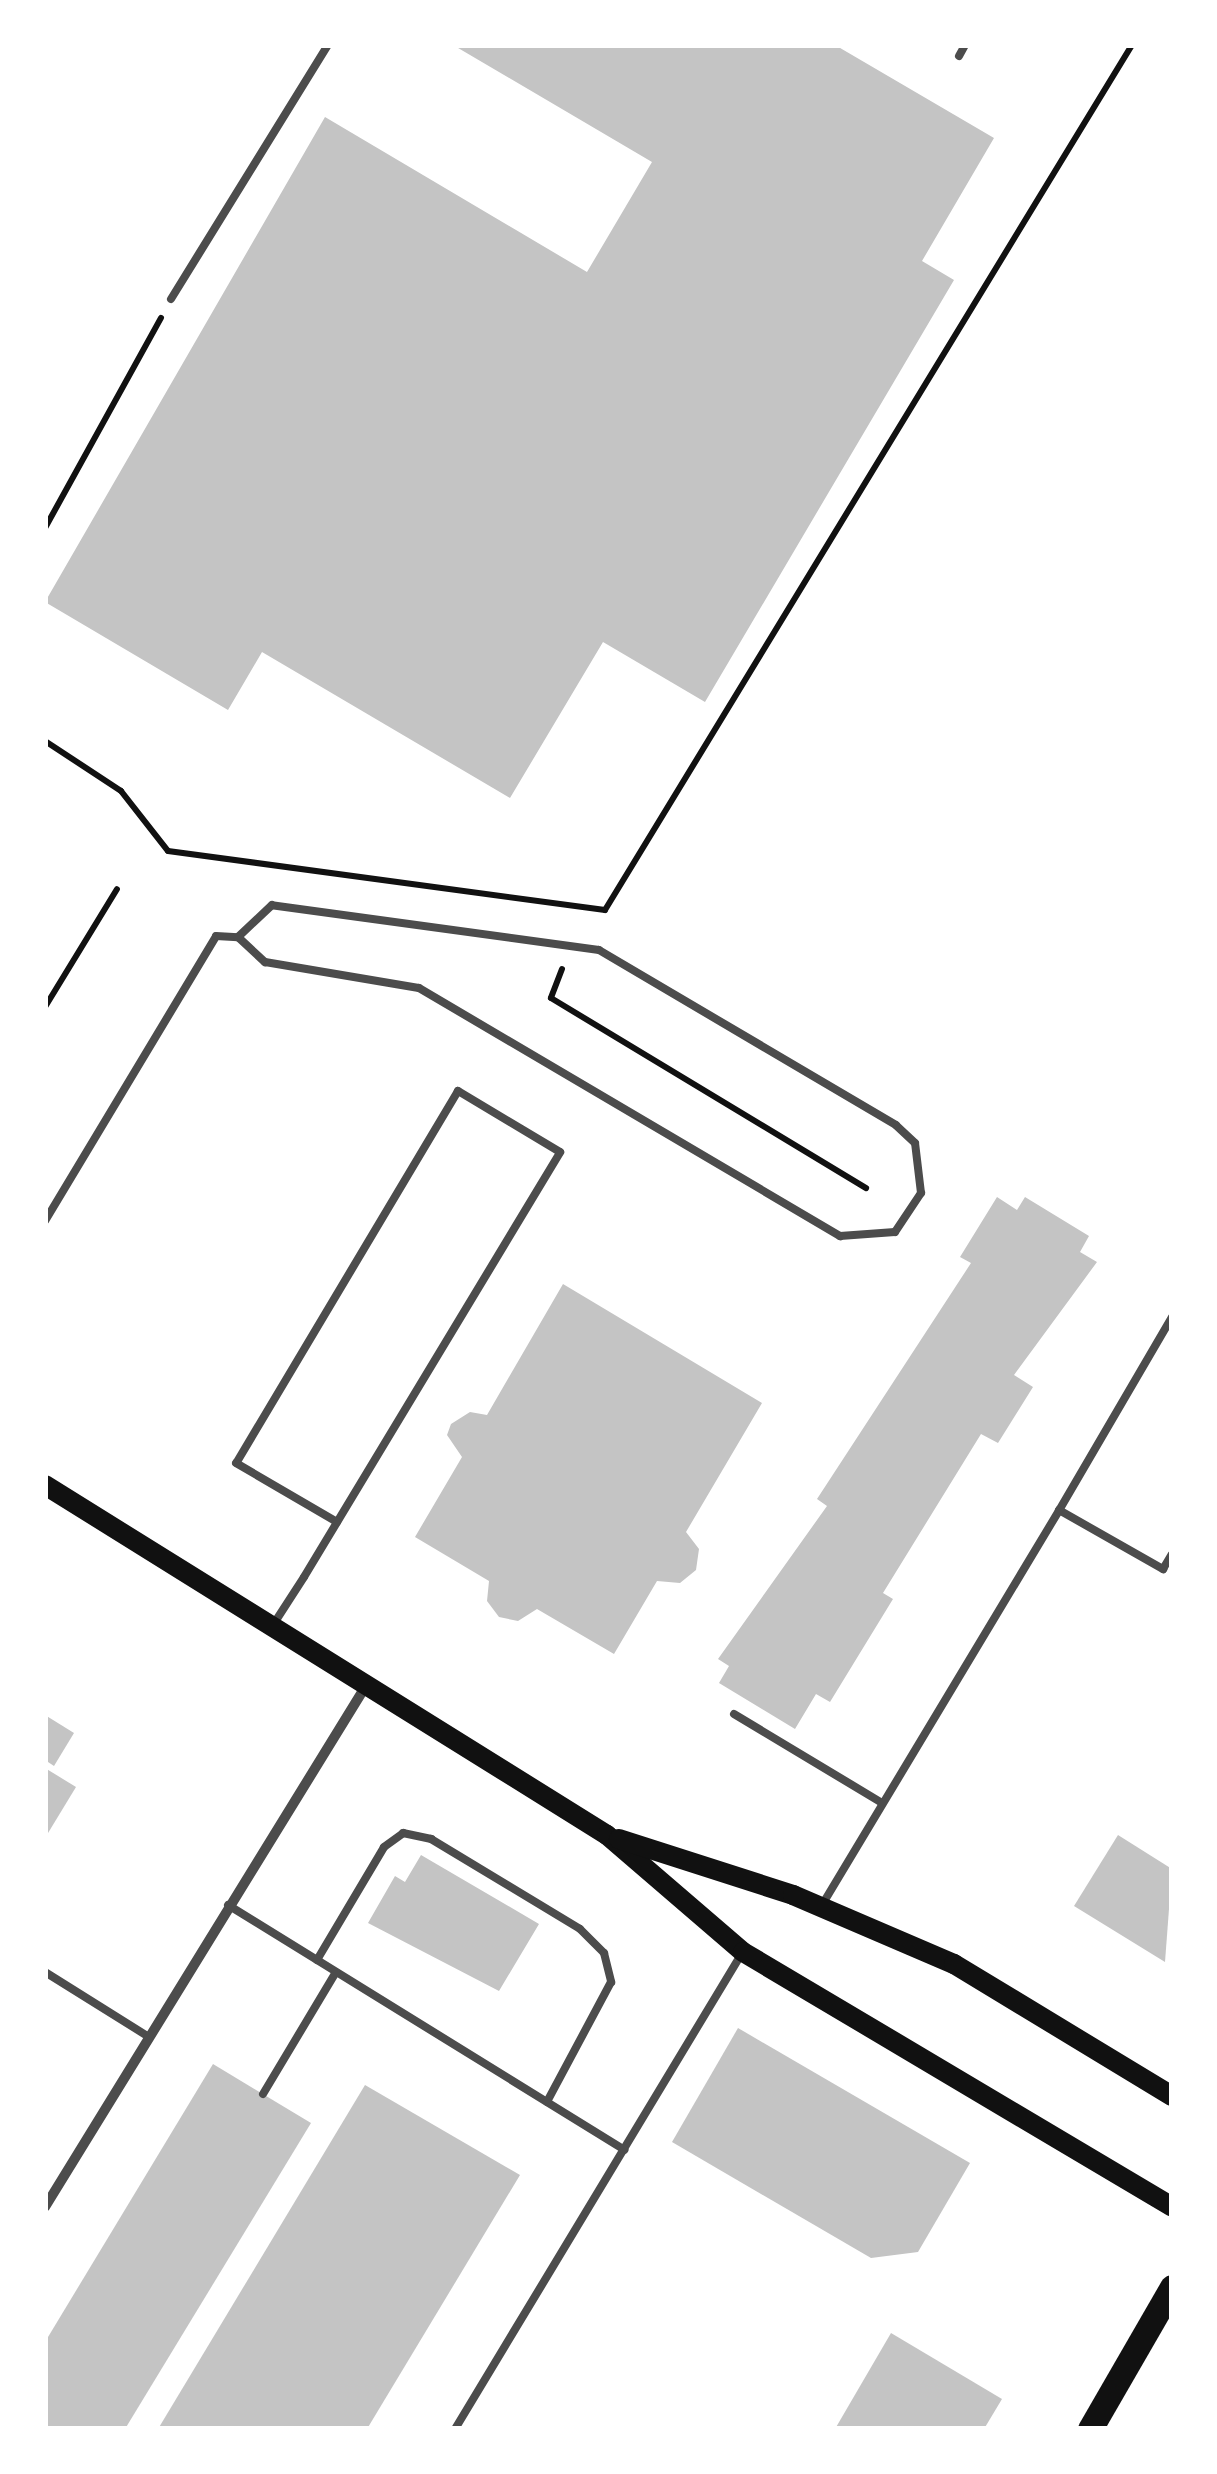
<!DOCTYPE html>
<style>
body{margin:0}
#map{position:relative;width:1217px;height:2474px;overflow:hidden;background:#fff;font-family:"PT Sans",sans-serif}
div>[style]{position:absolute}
.building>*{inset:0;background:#c4c4c4}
.path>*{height:6px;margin:-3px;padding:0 3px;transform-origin:3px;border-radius:3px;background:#111}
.service>*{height:8px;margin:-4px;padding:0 4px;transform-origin:4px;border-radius:4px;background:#4c4c4c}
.minor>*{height:10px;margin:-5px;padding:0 5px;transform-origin:5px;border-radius:5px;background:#4c4c4c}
.secondary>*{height:20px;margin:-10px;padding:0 10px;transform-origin:10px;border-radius:10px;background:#111}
.primary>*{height:25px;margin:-12.5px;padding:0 12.5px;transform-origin:12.5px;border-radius:12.5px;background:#111}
span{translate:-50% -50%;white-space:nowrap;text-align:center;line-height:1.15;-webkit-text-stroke:9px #fff;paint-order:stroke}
.frame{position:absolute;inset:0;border:48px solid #fff;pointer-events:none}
</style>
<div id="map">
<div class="building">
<i style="clip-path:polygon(453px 45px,835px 45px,994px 138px,922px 261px,954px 280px,705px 702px,603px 642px,510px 798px,262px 652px,228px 710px,45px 602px,325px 117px,587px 272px,652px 162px)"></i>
<i style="clip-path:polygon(997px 1197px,1017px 1210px,1025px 1197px,1089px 1236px,1080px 1252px,1097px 1262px,1014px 1375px,1033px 1387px,998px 1443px,981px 1434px,883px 1593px,893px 1599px,830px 1702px,816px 1694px,795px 1729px,719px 1683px,729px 1666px,718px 1659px,827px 1506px,817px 1499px,971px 1263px,960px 1257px)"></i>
<i style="clip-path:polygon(563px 1284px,762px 1403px,686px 1532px,699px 1549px,696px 1570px,680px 1583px,657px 1581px,614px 1654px,537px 1609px,518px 1621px,499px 1617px,487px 1601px,489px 1581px,415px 1537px,462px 1457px,447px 1435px,451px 1424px,470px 1412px,487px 1415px)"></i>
<i style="clip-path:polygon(45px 1715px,74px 1733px,54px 1766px,45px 1760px)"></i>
<i style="clip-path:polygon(45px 1768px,76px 1787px,45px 1838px)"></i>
<i style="clip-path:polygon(1118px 1835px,1172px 1869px,1165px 1962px,1074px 1906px)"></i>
<i style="clip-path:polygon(421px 1855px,539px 1924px,499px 1991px,368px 1923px,395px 1876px,405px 1882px)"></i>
<i style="clip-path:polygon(738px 2028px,970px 2163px,918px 2252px,871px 2258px,672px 2142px)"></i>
<i style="clip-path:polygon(213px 2064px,311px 2123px,125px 2429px,45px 2429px,45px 2342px)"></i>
<i style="clip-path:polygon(365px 2085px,520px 2175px,367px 2429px,158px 2429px)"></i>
<i style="clip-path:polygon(891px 2333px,1002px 2399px,984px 2429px,835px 2429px)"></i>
</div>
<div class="path">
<i style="left:45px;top:528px;width:240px;rotate:-61.1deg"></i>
<i style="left:45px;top:741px;width:91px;rotate:33.3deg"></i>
<i style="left:121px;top:791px;width:76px;rotate:51.9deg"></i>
<i style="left:168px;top:851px;width:441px;rotate:7.7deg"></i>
<i style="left:605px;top:910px;width:1013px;rotate:-58.65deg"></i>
<i style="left:562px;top:969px;width:31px;rotate:111deg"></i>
<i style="left:551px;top:998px;width:368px;rotate:31.1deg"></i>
<i style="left:45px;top:1007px;width:138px;rotate:-58.6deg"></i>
</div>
<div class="service">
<i style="left:959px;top:56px;width:13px;rotate:-61deg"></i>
<i style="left:171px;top:299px;width:299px;rotate:-58.3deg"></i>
<i style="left:45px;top:1221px;width:332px;rotate:-59deg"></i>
<i style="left:216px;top:936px;width:22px;rotate:3deg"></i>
<i style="left:238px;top:937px;width:37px;rotate:43deg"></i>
<i style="left:265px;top:962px;width:156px;rotate:9.6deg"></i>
<i style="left:419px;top:988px;width:489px;rotate:30.5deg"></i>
<i style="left:840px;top:1236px;width:55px;rotate:-4.2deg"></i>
<i style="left:895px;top:1232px;width:47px;rotate:-56.3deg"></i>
<i style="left:921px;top:1193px;width:50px;rotate:-96.8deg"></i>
<i style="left:915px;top:1143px;width:26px;rotate:-137deg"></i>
<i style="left:896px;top:1125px;width:345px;rotate:-149.5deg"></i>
<i style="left:599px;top:950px;width:330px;rotate:-172.2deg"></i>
<i style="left:272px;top:905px;width:47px;rotate:136.7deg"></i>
<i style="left:1172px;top:1317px;width:224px;rotate:120.3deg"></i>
<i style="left:1059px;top:1510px;width:120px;rotate:29.6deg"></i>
<i style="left:1163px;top:1569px;width:17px;rotate:-59deg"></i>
<i style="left:273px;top:1625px;width:57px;rotate:-57.1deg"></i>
<i style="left:304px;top:1577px;width:496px;rotate:-58.9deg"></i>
<i style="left:560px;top:1152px;width:119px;rotate:-149.1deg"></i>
<i style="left:458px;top:1091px;width:433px;rotate:120.8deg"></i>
<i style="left:236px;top:1463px;width:117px;rotate:30.3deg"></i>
<i style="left:734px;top:1714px;width:173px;rotate:31deg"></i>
<i style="left:228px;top:1905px;width:466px;rotate:31.7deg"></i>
<i style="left:822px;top:1905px;width:461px;rotate:-59deg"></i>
<i style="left:317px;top:1960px;width:131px;rotate:-59.3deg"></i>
<i style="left:384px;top:1847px;width:24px;rotate:-36deg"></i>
<i style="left:403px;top:1833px;width:29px;rotate:12deg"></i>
<i style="left:431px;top:1839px;width:174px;rotate:31.1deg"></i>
<i style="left:580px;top:1929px;width:34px;rotate:45deg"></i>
<i style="left:604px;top:1953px;width:30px;rotate:76deg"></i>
<i style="left:611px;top:1982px;width:136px;rotate:118.1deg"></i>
<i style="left:45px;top:1972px;width:119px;rotate:32deg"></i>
<i style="left:263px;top:2094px;width:142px;rotate:-59.1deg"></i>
<i style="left:455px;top:2429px;width:556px;rotate:-58.91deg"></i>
</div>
<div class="minor">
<i style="left:45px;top:2207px;width:614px;rotate:-58.38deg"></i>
</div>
<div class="secondary">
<i style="left:45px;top:1485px;width:662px;rotate:31.91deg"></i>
<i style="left:607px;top:1835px;width:179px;rotate:40.7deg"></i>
<i style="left:743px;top:1952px;width:499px;rotate:30.7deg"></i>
<i style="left:619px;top:1839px;width:183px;rotate:17.8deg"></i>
<i style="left:793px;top:1895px;width:175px;rotate:23.2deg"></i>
<i style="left:954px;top:1964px;width:255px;rotate:31.2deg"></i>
</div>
<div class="primary">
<i style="left:1090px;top:2429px;width:164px;rotate:-60deg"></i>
</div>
<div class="frame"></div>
</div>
